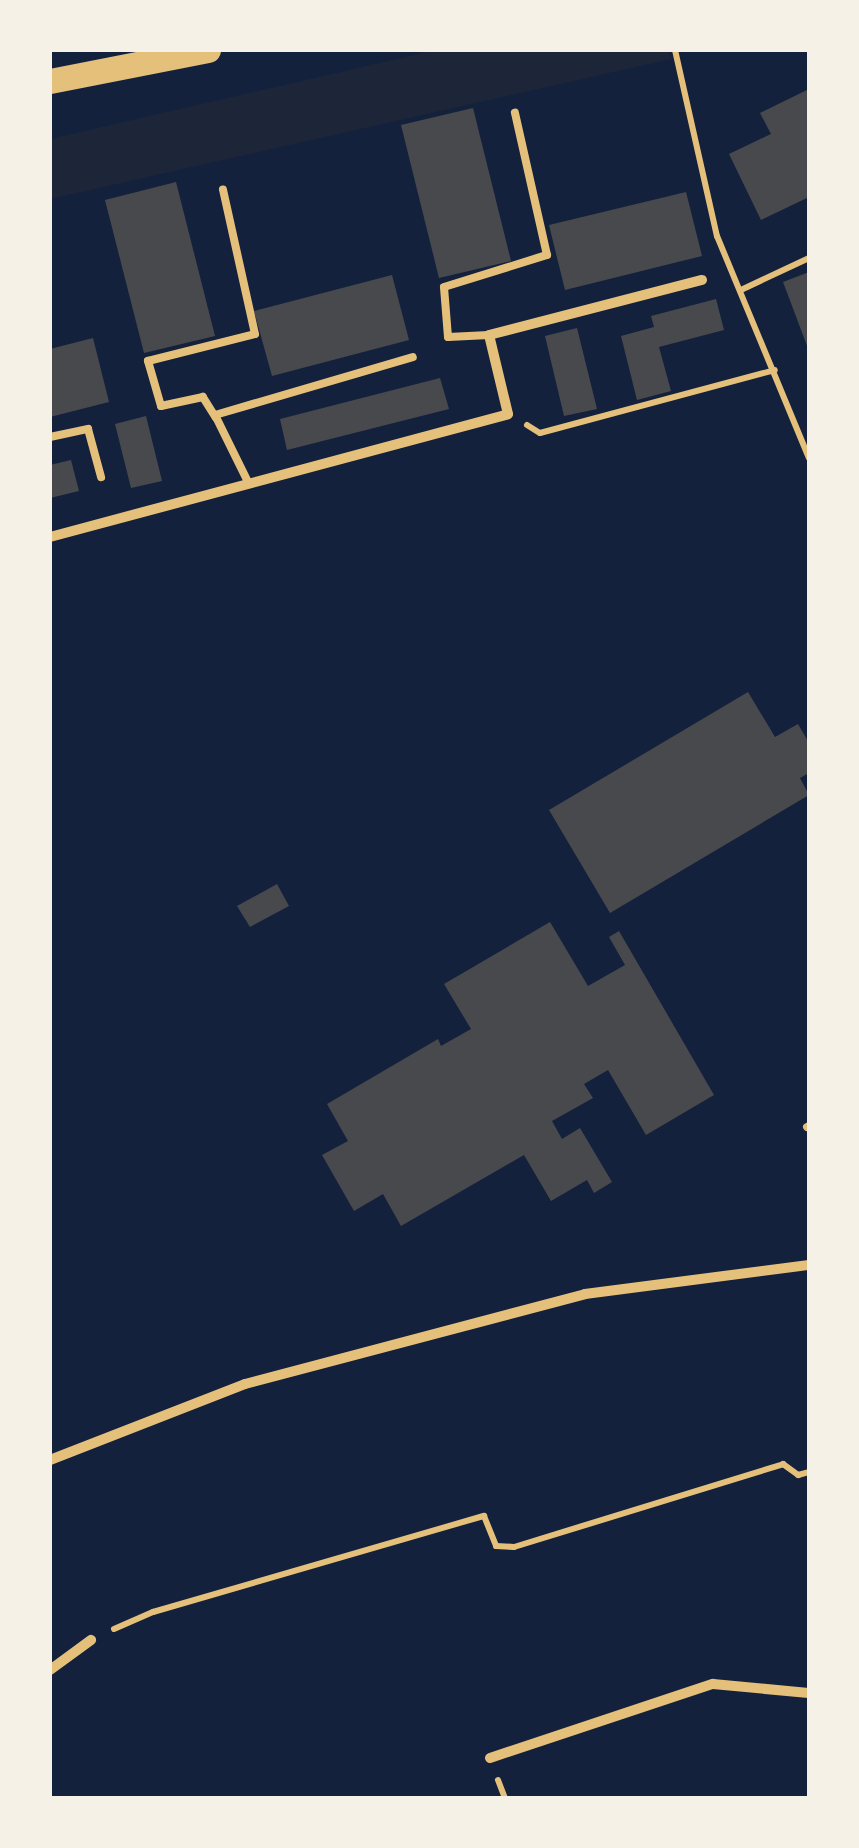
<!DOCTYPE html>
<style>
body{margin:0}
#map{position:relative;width:859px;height:1848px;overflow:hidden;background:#14213d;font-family:Mulish,sans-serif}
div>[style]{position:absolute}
.green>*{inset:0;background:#1d2539}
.building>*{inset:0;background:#48494c}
.path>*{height:6px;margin:-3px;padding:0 3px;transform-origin:3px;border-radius:3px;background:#e5c07b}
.service>*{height:8px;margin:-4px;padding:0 4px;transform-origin:4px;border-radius:4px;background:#e5c07b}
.minor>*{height:10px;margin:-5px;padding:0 5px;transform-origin:5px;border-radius:5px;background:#e5c07b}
.primary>*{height:25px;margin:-12.5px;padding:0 12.5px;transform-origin:12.5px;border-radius:12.5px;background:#e5c07b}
span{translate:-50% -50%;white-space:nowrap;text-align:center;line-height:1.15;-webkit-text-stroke:8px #f6f1e7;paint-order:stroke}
.frame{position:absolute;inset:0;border:52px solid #f6f1e7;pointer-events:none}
</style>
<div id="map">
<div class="green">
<i style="clip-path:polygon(436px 50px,669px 50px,671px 59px,50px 199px,50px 139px)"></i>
</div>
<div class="building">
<i style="clip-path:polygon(809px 89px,809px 197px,761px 220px,729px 154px,771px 134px,760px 113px)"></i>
<i style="clip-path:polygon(473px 108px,511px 261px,439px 278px,401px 125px)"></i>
<i style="clip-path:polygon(176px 182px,215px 336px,144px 353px,105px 200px)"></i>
<i style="clip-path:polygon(686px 192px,702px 256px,565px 290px,549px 225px)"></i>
<i style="clip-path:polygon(809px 272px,809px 351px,783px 282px)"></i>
<i style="clip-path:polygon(392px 275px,409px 340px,272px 376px,254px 311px)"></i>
<i style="clip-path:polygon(716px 299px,724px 330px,659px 347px,671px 391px,637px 400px,621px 336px,654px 327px,651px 316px)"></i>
<i style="clip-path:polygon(577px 328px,597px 409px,564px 416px,545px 336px)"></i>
<i style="clip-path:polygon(93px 338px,109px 402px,50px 417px,50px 349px)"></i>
<i style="clip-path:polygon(440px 378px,449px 409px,287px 450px,280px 419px)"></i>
<i style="clip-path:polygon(146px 416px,162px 481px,131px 488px,115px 424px)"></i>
<i style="clip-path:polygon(71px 460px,79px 491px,50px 498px,50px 465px)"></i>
<i style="clip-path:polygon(748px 692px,775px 737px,798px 724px,809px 743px,809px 773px,800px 778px,809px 795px,610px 913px,549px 810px)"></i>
<i style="clip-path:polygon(277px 884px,289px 906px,250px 927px,237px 906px)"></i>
<i style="clip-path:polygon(550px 922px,588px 986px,625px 965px,609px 937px,619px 931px,714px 1095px,646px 1135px,608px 1070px,584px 1084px,593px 1098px,552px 1121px,562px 1139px,580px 1128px,612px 1182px,594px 1193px,587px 1180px,551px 1201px,524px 1155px,401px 1226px,383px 1194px,354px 1211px,322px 1155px,348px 1141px,327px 1104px,438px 1039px,441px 1046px,471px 1029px,444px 984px)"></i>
</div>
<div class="path">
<i style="left:675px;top:50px;width:191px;rotate:77.3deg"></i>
<i style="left:717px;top:236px;width:240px;rotate:67.5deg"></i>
<i style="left:743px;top:289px;width:73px;rotate:-25.2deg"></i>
<i style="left:527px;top:425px;width:15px;rotate:32deg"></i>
<i style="left:540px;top:433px;width:243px;rotate:-15deg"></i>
<i style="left:114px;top:1629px;width:43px;rotate:-23.6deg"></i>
<i style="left:153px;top:1612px;width:345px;rotate:-16.2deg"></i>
<i style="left:484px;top:1516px;width:32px;rotate:68deg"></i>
<i style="left:496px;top:1546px;width:18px;rotate:3deg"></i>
<i style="left:514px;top:1547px;width:282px;rotate:-17.1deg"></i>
<i style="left:783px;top:1464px;width:19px;rotate:36deg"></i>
<i style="left:798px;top:1475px;width:11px;rotate:-15deg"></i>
<i style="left:498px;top:1780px;width:19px;rotate:69deg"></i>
</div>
<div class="service">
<i style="left:489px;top:335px;width:41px;rotate:177.2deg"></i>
<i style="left:448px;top:337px;width:50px;rotate:-94.6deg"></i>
<i style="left:444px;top:287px;width:108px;rotate:-17.3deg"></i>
<i style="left:547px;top:255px;width:146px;rotate:-102.7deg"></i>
<i style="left:216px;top:418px;width:25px;rotate:-122deg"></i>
<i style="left:203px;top:397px;width:43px;rotate:167.9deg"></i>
<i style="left:161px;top:406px;width:47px;rotate:-106.1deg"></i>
<i style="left:148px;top:361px;width:110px;rotate:-14.2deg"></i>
<i style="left:255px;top:334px;width:148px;rotate:-102.5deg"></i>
<i style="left:50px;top:437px;width:39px;rotate:-12deg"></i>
<i style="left:88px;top:429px;width:50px;rotate:74.8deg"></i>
<i style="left:249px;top:484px;width:77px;rotate:-116.2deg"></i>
<i style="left:215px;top:415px;width:206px;rotate:-16.3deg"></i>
<i style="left:807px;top:1127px;width:2px;rotate:-27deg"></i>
</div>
<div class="minor">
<i style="left:50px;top:537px;width:474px;rotate:-15deg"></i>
<i style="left:508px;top:414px;width:81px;rotate:-103.5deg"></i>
<i style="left:489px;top:335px;width:220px;rotate:-14.5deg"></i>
<i style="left:50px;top:1460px;width:209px;rotate:-21.3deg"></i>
<i style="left:245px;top:1384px;width:352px;rotate:-14.8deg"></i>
<i style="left:585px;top:1294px;width:226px;rotate:-7.4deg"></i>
<i style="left:50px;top:1670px;width:51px;rotate:-36.2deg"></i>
<i style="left:490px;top:1758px;width:235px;rotate:-18.4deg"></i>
<i style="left:713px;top:1684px;width:96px;rotate:5.4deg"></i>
</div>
<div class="primary">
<i style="left:50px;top:81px;width:161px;rotate:-11.1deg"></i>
</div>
<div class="frame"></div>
</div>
